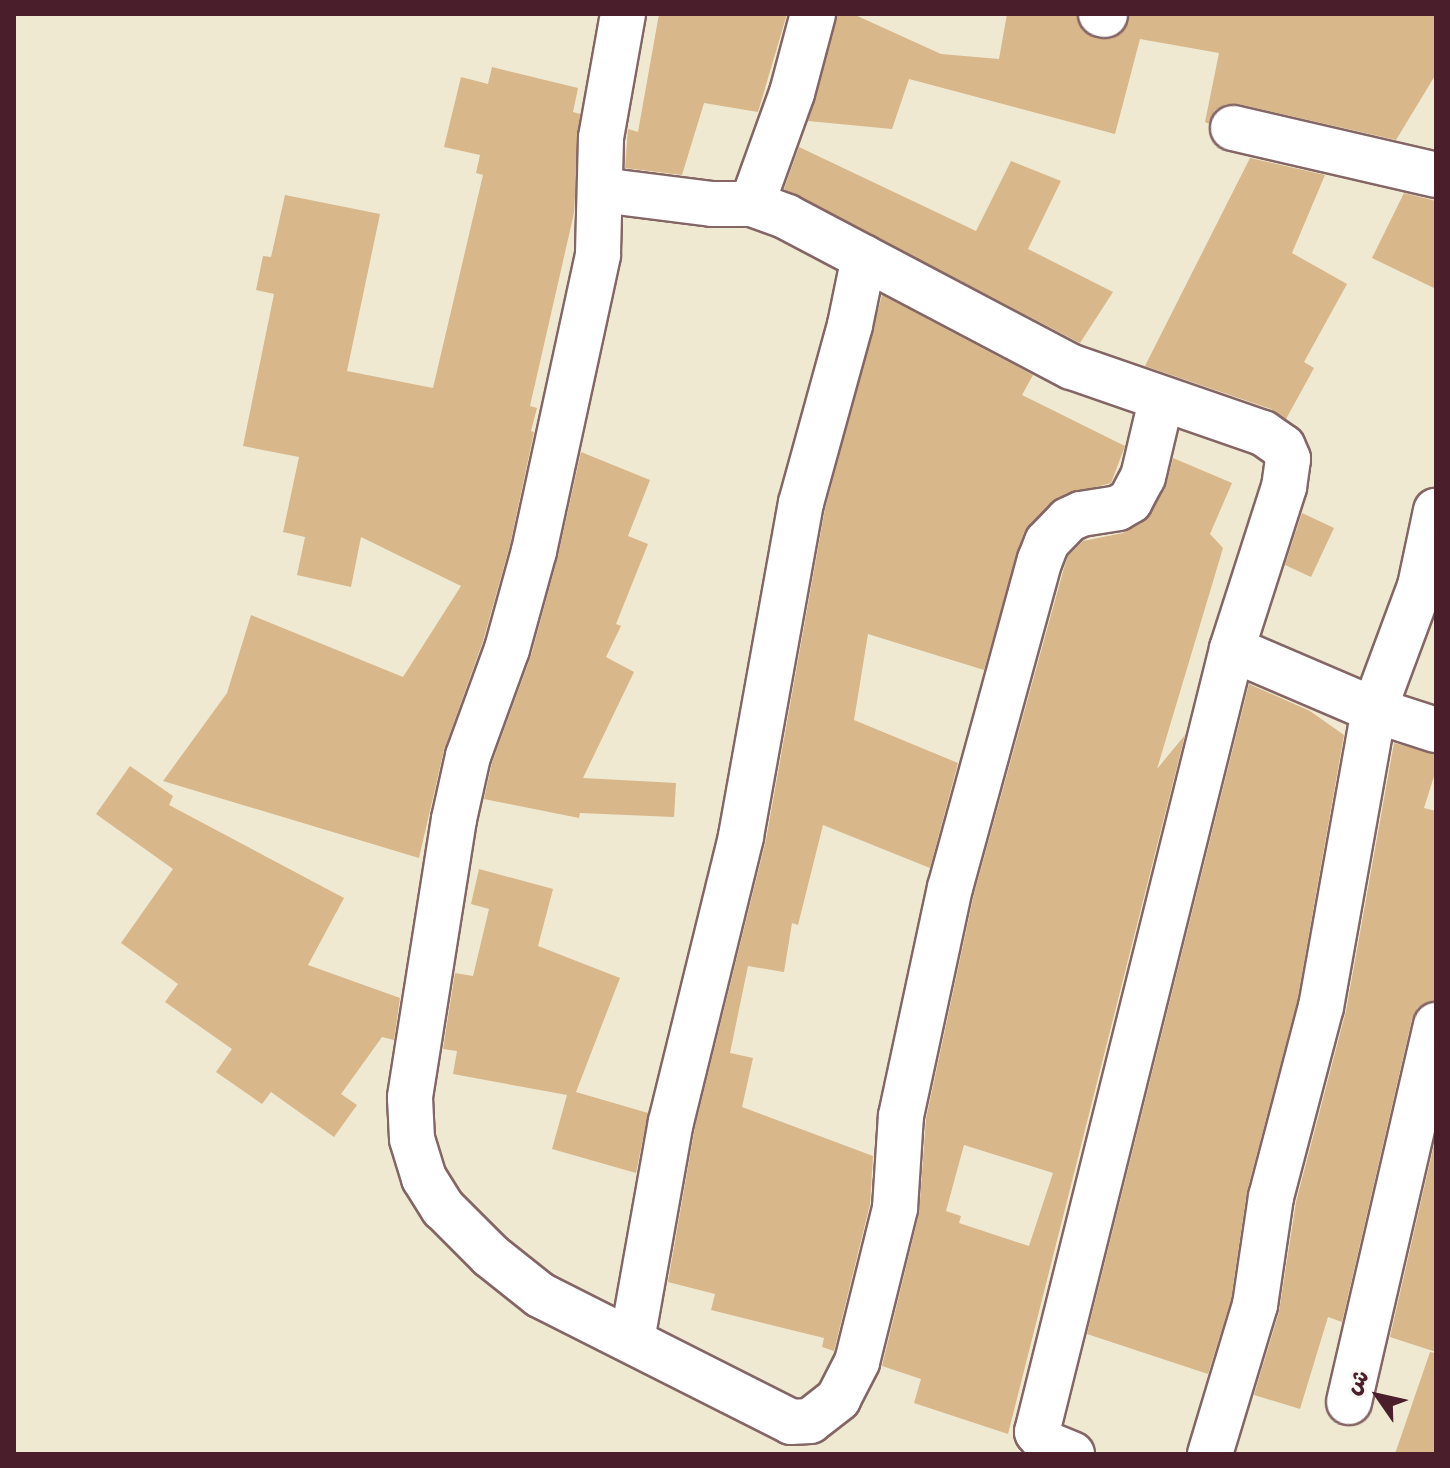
<!DOCTYPE html>
<meta charset="utf-8">
<style>
body{margin:0}
#map{position:relative;width:1450px;height:1468px;overflow:hidden;background:#efe9d2;font-family:"Balsamiq Sans","Playpen Sans Arabic",sans-serif}
div>[style]{position:absolute}
.building>*{inset:0;background:#d8b78a}
.roads{filter:drop-shadow(2px 0 #846665) drop-shadow(-2px 0 #846665) drop-shadow(0 2px #846665) drop-shadow(0 -2px #846665)}
.minor>*{height:44px;margin:-22px;padding:0 22px;transform-origin:22px;border-radius:22px;background:#fff}
span{translate:-50% -50%;white-space:nowrap;text-align:center;line-height:1.15;-webkit-text-stroke:8px #f6f6f2;paint-order:stroke}
.frame{position:absolute;inset:0;border:16px solid #4a1f2b;pointer-events:none}
.north{position:absolute;left:1338px;top:1356px;width:80px;height:80px;-webkit-text-stroke:6px #f6f6f2;paint-order:stroke;rotate:304deg;font-size:22px;font-weight:700;line-height:32px;text-align:center;color:#4a1f2b}
.north::after{content:'';display:block;margin:auto;width:28px;height:36px;background:#4a1f2b;clip-path:polygon(50% 0,100% 100%,50% 72%,0 100%)}
</style>
<div id="map">
<div class="building">
<i style="clip-path:polygon(659px 14px,787px 14px,758px 112px,704px 103px,682px 175px,625px 168px,628px 129px,638px 132px)"></i>
<i style="clip-path:polygon(837px 14px,853px 14px,941px 54px,999px 59px,1007px 14px,1077px 14px,1083px 31px,1100px 39px,1111px 39px,1122px 33px,1129px 14px,1436px 14px,1436px 74px,1396px 140px,1238px 104px,1226px 104px,1215px 110px,1209px 124px,1205px 122px,1219px 53px,1140px 39px,1115px 134px,909px 79px,892px 129px,808px 121px)"></i>
<i style="clip-path:polygon(492px 67px,578px 88px,573px 112px,580px 114px,574px 213px,530px 406px,537px 408px,531px 431px,534px 432px,510px 545px,483px 641px,444px 750px,419px 858px,163px 781px,227px 693px,251px 615px,403px 677px,461px 586px,361px 537px,351px 587px,297px 575px,305px 537px,283px 532px,299px 457px,243px 446px,274px 294px,256px 290px,263px 256px,271px 257px,285px 195px,380px 214px,347px 371px,433px 388px,483px 175px,476px 173px,480px 155px,444px 147px,461px 77px,488px 84px)"></i>
<i style="clip-path:polygon(799px 147px,976px 231px,1011px 161px,1061px 181px,1028px 249px,1113px 292px,1080px 343px,784px 189px)"></i>
<i style="clip-path:polygon(1250px 158px,1325px 175px,1292px 253px,1347px 284px,1304px 362px,1314px 368px,1286px 419px,1271px 409px,1145px 366px)"></i>
<i style="clip-path:polygon(1404px 193px,1436px 201px,1436px 289px,1372px 258px)"></i>
<i style="clip-path:polygon(882px 295px,1033px 375px,1022px 395px,1125px 446px,1111px 483px,1058px 497px,1024px 532px,984px 670px,868px 634px,854px 720px,958px 763px,930px 868px,823px 825px,798px 925px,792px 923px,784px 972px,748px 966px,730px 1053px,753px 1058px,742px 1107px,873px 1156px,870px 1204px,834px 1351px,822px 1347px,824px 1338px,711px 1310px,715px 1294px,668px 1282px,695px 1127px,766px 840px,825px 509px)"></i>
<i style="clip-path:polygon(581px 452px,650px 480px,628px 536px,648px 544px,616px 624px,621px 626px,606px 657px,634px 672px,583px 778px,676px 783px,674px 817px,580px 813px,579px 818px,484px 799px,492px 763px,531px 656px,558px 556px)"></i>
<i style="clip-path:polygon(evenodd,1173px 458px,1232px 483px,1210px 534px,1223px 548px,1157px 769px,1185px 735px,1008px 1434px,914px 1403px,921px 1379px,882px 1366px,919px 1214px,926px 1119px,974px 894px,1064px 568px,1068px 556px,1083px 541px,1123px 533px,1143px 522px,1165px 489px,1173px 458px,964px 1145px,1053px 1173px,1029px 1246px,959px 1223px,961px 1216px,946px 1211px,964px 1145px)"></i>
<i style="clip-path:polygon(1302px 513px,1334px 528px,1311px 577px,1285px 565px)"></i>
<i style="clip-path:polygon(1249px 684px,1310px 711px,1344px 735px,1297px 1002px,1247px 1191px,1231px 1300px,1208px 1374px,1087px 1334px)"></i>
<i style="clip-path:polygon(1394px 743px,1436px 754px,1436px 770px,1424px 808px,1436px 811px,1436px 1001px,1418px 1007px,1412px 1019px,1342px 1322px,1328px 1317px,1300px 1409px,1254px 1395px,1279px 1312px,1296px 1202px,1346px 1011px)"></i>
<i style="clip-path:polygon(130px 766px,173px 796px,169px 805px,344px 898px,308px 965px,400px 998px,394px 1040px,382px 1037px,341px 1094px,357px 1105px,334px 1137px,271px 1092px,262px 1104px,216px 1072px,232px 1049px,165px 1002px,178px 984px,121px 943px,173px 869px,96px 814px)"></i>
<i style="clip-path:polygon(479px 869px,553px 889px,538px 946px,620px 978px,576px 1092px,648px 1113px,636px 1173px,552px 1149px,567px 1095px,453px 1074px,457px 1051px,443px 1049px,455px 973px,473px 976px,489px 909px,471px 904px)"></i>
<i style="clip-path:polygon(1436px 1136px,1436px 1352px,1390px 1337px)"></i>
<i style="clip-path:polygon(1430px 1352px,1436px 1353px,1436px 1454px,1395px 1454px)"></i>
</div>
<div class="roads">
<div class="minor">
<i style="left:623px;top:14px;width:126px;rotate:100.1deg"></i>
<i style="left:601px;top:138px;width:117px;rotate:91.5deg"></i>
<i style="left:598px;top:255px;width:303px;rotate:102.2deg"></i>
<i style="left:534px;top:551px;width:102px;rotate:105.4deg"></i>
<i style="left:507px;top:649px;width:114px;rotate:110deg"></i>
<i style="left:468px;top:756px;width:65px;rotate:102.5deg"></i>
<i style="left:454px;top:819px;width:282px;rotate:99deg"></i>
<i style="left:410px;top:1098px;width:41px;rotate:87.2deg"></i>
<i style="left:412px;top:1139px;width:41px;rotate:72.9deg"></i>
<i style="left:424px;top:1178px;width:36px;rotate:58deg"></i>
<i style="left:443px;top:1208px;width:68px;rotate:45deg"></i>
<i style="left:491px;top:1256px;width:63px;rotate:38.5deg"></i>
<i style="left:540px;top:1295px;width:281px;rotate:26.8deg"></i>
<i style="left:791px;top:1422px;width:19px;rotate:-3deg"></i>
<i style="left:810px;top:1421px;width:36px;rotate:-38deg"></i>
<i style="left:838px;top:1399px;width:42px;rotate:-62.8deg"></i>
<i style="left:857px;top:1362px;width:159px;rotate:-76.1deg"></i>
<i style="left:895px;top:1208px;width:92px;rotate:-86.3deg"></i>
<i style="left:901px;top:1116px;width:233px;rotate:-77.9deg"></i>
<i style="left:950px;top:888px;width:340px;rotate:-74.7deg"></i>
<i style="left:1040px;top:560px;width:19px;rotate:-69deg"></i>
<i style="left:1047px;top:542px;width:30px;rotate:-46deg"></i>
<i style="left:1068px;top:520px;width:14px;rotate:-25deg"></i>
<i style="left:1081px;top:514px;width:37px;rotate:-9deg"></i>
<i style="left:1118px;top:508px;width:14px;rotate:-30deg"></i>
<i style="left:1130px;top:501px;width:27px;rotate:-62deg"></i>
<i style="left:1143px;top:477px;width:78px;rotate:-76.7deg"></i>
<i style="left:1101px;top:14px;width:4px;rotate:14deg"></i>
<i style="left:1233px;top:128px;width:208px;rotate:13deg"></i>
<i style="left:601px;top:190px;width:112px;rotate:7.2deg"></i>
<i style="left:712px;top:204px;width:40px"></i>
<i style="left:752px;top:204px;width:37px;rotate:20deg"></i>
<i style="left:787px;top:217px;width:322px;rotate:27.8deg"></i>
<i style="left:1072px;top:367px;width:202px;rotate:19.1deg"></i>
<i style="left:1263px;top:433px;width:24px;rotate:35deg"></i>
<i style="left:1283px;top:447px;width:13px;rotate:67deg"></i>
<i style="left:1288px;top:459px;width:28px;rotate:98deg"></i>
<i style="left:1284px;top:487px;width:170px;rotate:107.8deg"></i>
<i style="left:1232px;top:649px;width:807px;rotate:103.98deg"></i>
<i style="left:1037px;top:1432px;width:16px;rotate:50deg"></i>
<i style="left:1047px;top:1444px;width:27px;rotate:22deg"></i>
<i style="left:752px;top:204px;width:118px;rotate:-70.2deg"></i>
<i style="left:792px;top:93px;width:82px;rotate:-75.1deg"></i>
<i style="left:1232px;top:649px;width:155px;rotate:23.2deg"></i>
<i style="left:1374px;top:710px;width:65px;rotate:17.9deg"></i>
<i style="left:632px;top:1340px;width:221px;rotate:-79.9deg"></i>
<i style="left:671px;top:1122px;width:294px;rotate:-76.2deg"></i>
<i style="left:741px;top:836px;width:338px;rotate:-79.8deg"></i>
<i style="left:801px;top:503px;width:185px;rotate:-74.6deg"></i>
<i style="left:850px;top:325px;width:69px;rotate:-78.4deg"></i>
<i style="left:1349px;top:1402px;width:387px;rotate:-77deg"></i>
<i style="left:1210px;top:1454px;width:156px;rotate:-73.2deg"></i>
<i style="left:1255px;top:1305px;width:109px;rotate:-81.6deg"></i>
<i style="left:1271px;top:1197px;width:196px;rotate:-75.3deg"></i>
<i style="left:1321px;top:1007px;width:302px;rotate:-79.9deg"></i>
<i style="left:1374px;top:710px;width:132px;rotate:-69.6deg"></i>
<i style="left:1420px;top:586px;width:77px;rotate:-78deg"></i>
</div>
</div>
<div class="frame"></div>
<div class="north">ش</div>
</div>
